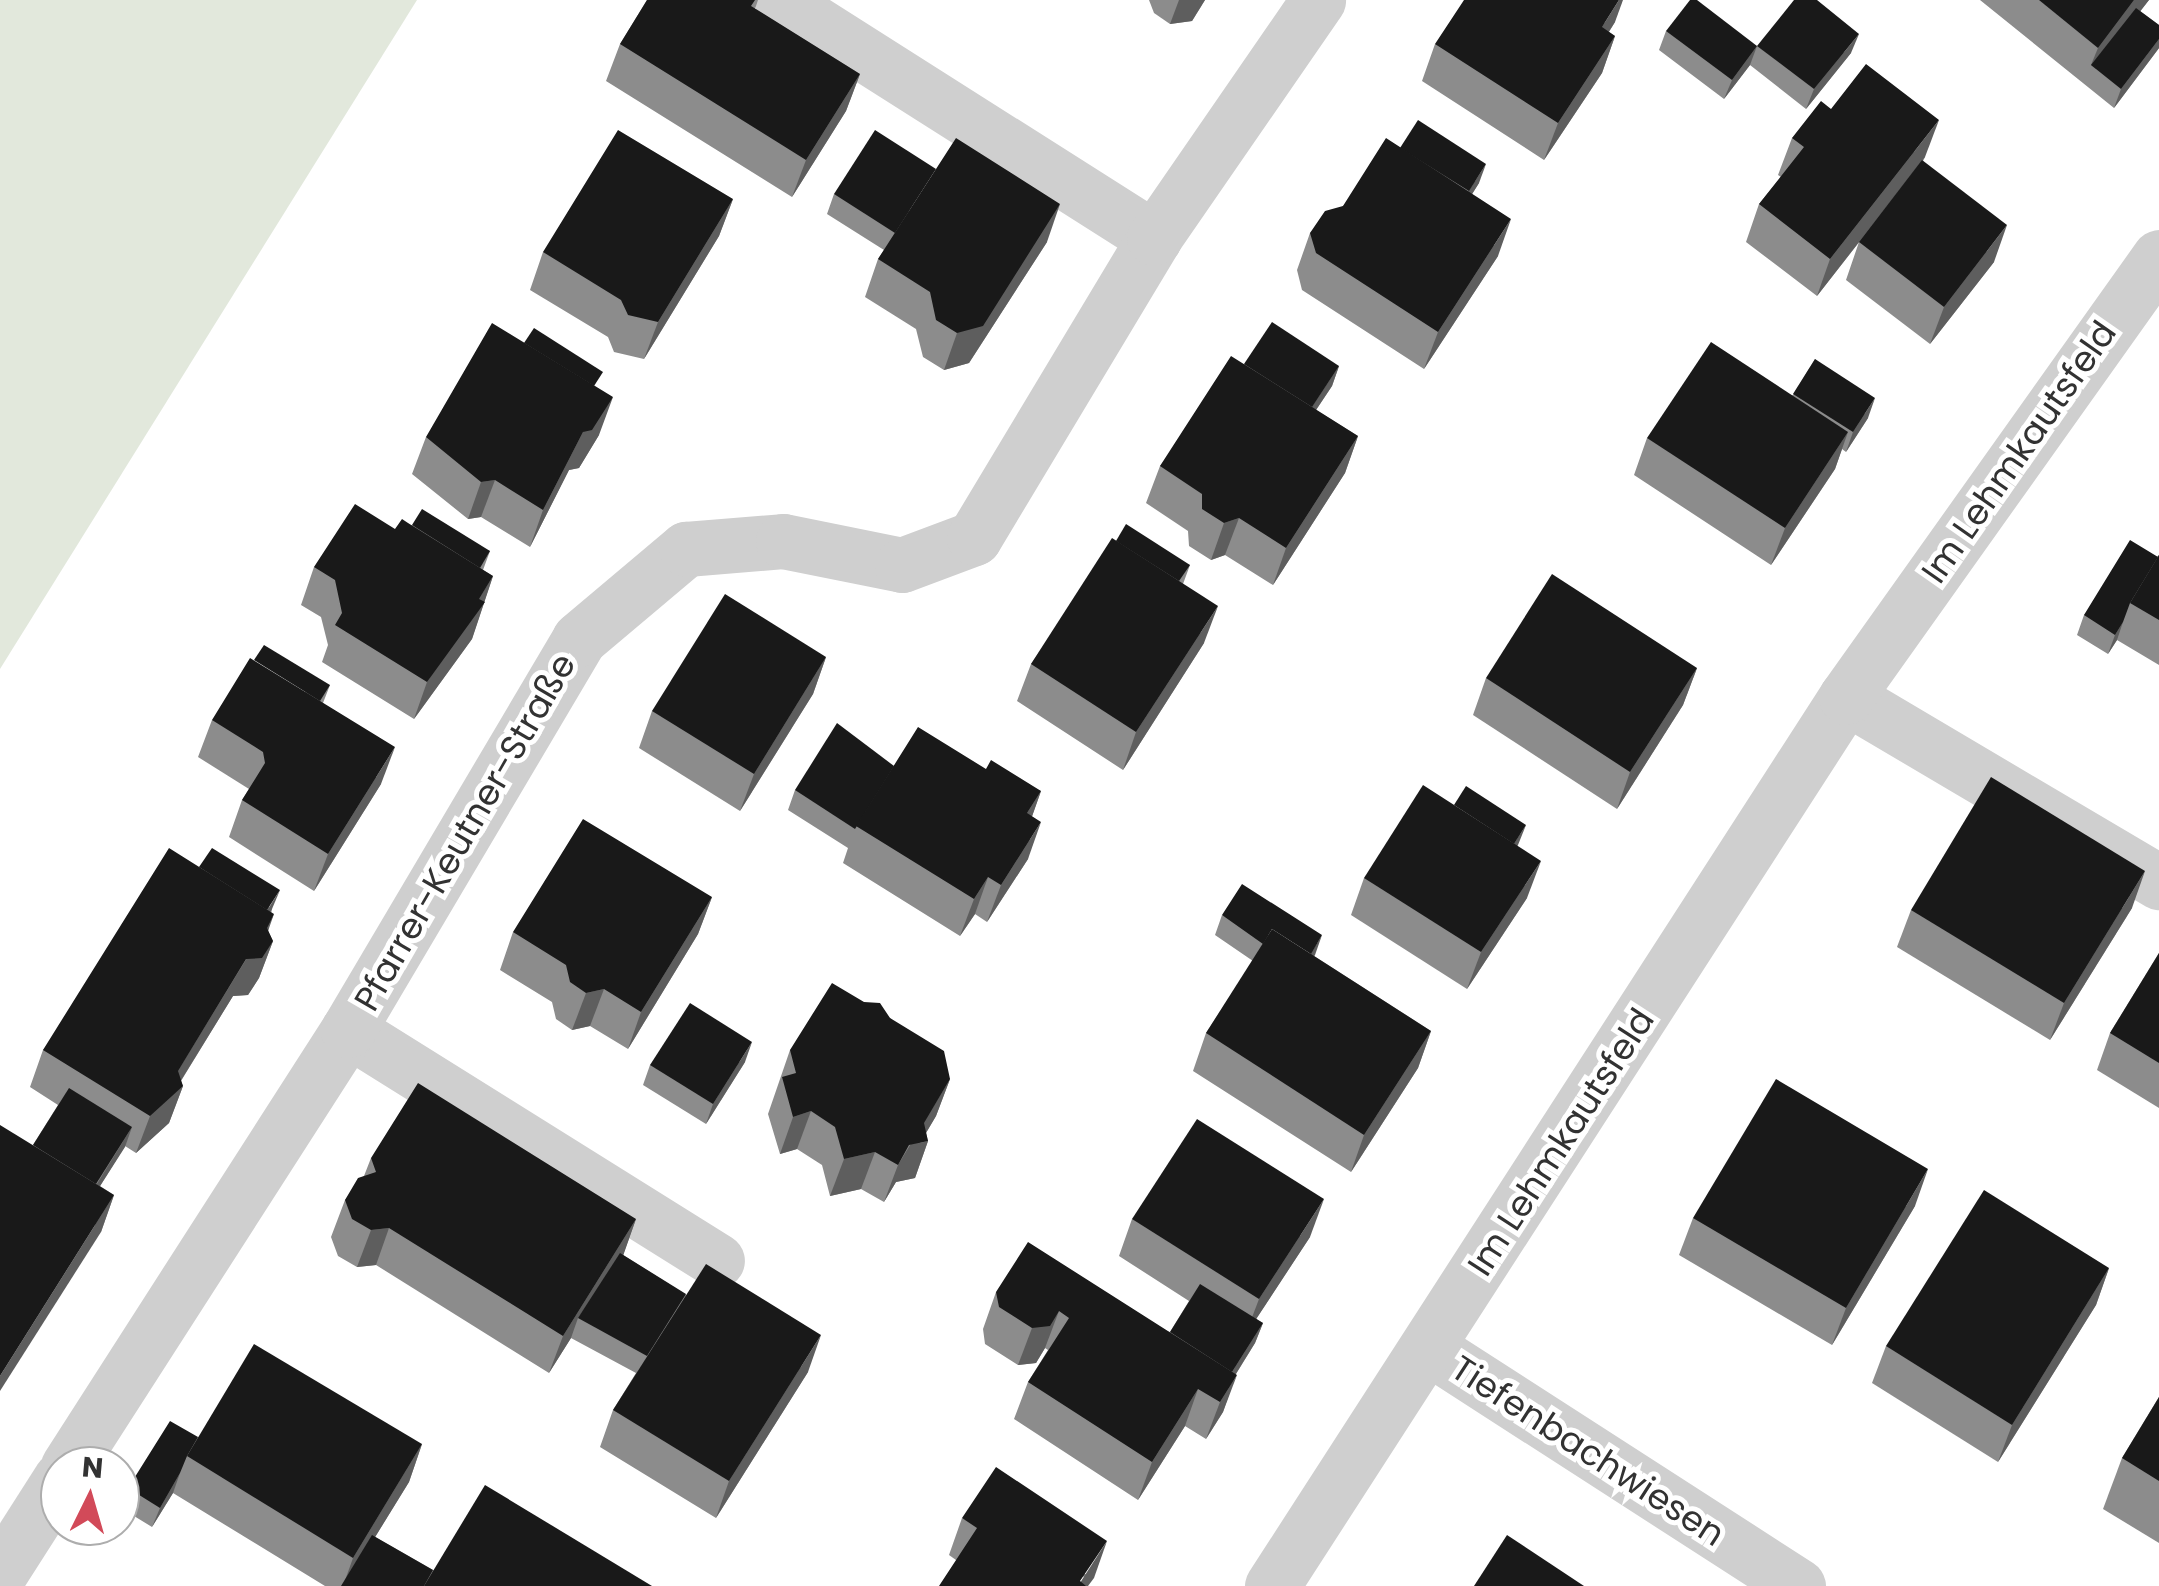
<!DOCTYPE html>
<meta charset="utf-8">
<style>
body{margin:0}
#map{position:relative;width:2159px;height:1586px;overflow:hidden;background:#fff;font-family:Poppins,sans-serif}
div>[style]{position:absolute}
.green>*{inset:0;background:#e2e8dc}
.minor>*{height:55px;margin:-27.5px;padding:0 27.5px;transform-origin:27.5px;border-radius:27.5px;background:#cfcfcf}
.wall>*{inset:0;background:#8c8c8c}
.shaded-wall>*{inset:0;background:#5e5e5e}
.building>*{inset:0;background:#191919}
span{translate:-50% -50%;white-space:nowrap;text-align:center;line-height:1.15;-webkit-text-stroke:10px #fff;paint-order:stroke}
.street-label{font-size:35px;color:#323232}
.north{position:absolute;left:40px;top:1446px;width:100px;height:100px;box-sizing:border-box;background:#fff;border:2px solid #adadad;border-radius:50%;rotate:5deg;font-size:28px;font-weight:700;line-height:40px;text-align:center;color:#323232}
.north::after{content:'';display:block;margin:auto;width:35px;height:45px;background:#d24a59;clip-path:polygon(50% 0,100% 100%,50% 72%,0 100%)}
</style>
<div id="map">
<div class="green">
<i style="clip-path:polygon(0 0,417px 0,0 669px)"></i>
</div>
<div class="minor">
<i style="left:782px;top:2px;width:441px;rotate:32.4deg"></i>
<i style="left:1846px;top:697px;width:364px;rotate:30.6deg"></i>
<i style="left:348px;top:1030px;width:435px;rotate:32deg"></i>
<i style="left:1429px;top:1348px;width:439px;rotate:32.8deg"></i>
<i style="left:68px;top:1466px;width:518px;rotate:-57.29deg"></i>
<i style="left:348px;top:1030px;width:454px;rotate:-59.4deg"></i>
<i style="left:579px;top:639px;width:140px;rotate:-40.1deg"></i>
<i style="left:686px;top:549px;width:97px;rotate:-4.7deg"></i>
<i style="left:783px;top:541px;width:121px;rotate:11.4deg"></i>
<i style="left:902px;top:565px;width:77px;rotate:-20.6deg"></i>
<i style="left:974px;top:538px;width:350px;rotate:-59deg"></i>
<i style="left:1154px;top:238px;width:289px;rotate:-55.4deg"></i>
<i style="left:0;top:1573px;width:112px;rotate:-57.4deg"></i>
<i style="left:1272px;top:1586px;width:1058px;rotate:-57.15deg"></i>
<i style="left:1846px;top:697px;width:540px;rotate:-54.57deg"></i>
</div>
<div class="wall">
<i style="clip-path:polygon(647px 0,758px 0,755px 9px,860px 74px,846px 111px,792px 197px,606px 81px,620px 44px)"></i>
<i style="clip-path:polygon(1149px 0,1205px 0,1192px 21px,1170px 24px,1154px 13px)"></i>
<i style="clip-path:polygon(1980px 0,2149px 0,2140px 11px,2159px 25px,2159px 48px,2114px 108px)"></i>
<i style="clip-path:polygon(1615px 22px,1609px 32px,1615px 36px,1602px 73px,1544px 160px,1422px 81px,1435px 44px)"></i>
<i style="clip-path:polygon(1666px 31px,1757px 46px,1851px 53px,1806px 109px,1750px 65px,1724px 99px,1659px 50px)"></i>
<i style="clip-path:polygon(1831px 109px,1925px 157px,1923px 161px,1994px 262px,1930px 344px,1846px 280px,1859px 242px,1882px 213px,1817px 296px,1746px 242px,1759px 204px,1781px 177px,1778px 175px,1792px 138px)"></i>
<i style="clip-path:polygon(1400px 148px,1479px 183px,1472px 194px,1498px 256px,1424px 369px,1302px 290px,1297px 270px,1310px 233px,1343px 206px)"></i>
<i style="clip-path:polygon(834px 194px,1047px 242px,969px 363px,944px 370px,923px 357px,916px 329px,865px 297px,878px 259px,884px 250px,827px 214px)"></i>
<i style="clip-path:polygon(733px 199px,719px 236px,644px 359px,614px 352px,608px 337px,530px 290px,543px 252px)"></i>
<i style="clip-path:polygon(1815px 359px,1868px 418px,1846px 452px,1842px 449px,1835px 469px,1771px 565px,1634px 475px,1647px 438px,1793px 395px)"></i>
<i style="clip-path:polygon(1244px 364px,1339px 366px,1332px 386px,1316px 410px,1358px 436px,1345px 473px,1273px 585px,1225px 555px,1211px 560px,1189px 546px,1188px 531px,1146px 503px,1160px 466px)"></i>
<i style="clip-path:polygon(597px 388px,599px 435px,579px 468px,569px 470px,530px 547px,481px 517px,468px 519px,412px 474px,426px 437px)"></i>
<i style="clip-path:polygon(412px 525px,490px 551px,483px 570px,493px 576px,472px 639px,414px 719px,322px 662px,328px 645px,321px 617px,301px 605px,314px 567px,395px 529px)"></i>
<i style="clip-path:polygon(1116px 541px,1190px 565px,1183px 584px,1204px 643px,1123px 770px,1017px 701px,1031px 664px)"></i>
<i style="clip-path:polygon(2159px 555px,2159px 665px,2117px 640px,2108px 654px,2077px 635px,2084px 615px)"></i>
<i style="clip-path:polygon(826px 657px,813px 694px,740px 811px,639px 748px,652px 711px)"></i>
<i style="clip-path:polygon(1697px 668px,1683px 705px,1617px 809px,1473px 715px,1486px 678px)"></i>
<i style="clip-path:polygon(330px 685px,323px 703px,381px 784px,314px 891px,229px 837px,242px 800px,249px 789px,198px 757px,212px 720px)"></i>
<i style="clip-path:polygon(894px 766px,986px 769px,1041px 791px,1032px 816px,1028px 859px,987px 922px,975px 914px,960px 936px,843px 863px,848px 848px,788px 810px,795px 790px)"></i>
<i style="clip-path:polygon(1517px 846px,1527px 898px,1467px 989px,1351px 915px,1364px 878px)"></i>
<i style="clip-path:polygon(199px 867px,272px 909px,268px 931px,273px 941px,259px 978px,248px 995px,233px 996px,181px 1081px,183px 1086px,169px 1123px,136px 1153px,125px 1146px,100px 1186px,114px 1195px,101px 1232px,33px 1145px,58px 1105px,30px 1087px,43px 1050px)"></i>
<i style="clip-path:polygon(712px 897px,698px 934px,628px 1049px,590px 1026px,572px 1030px,556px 1019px,552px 1002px,500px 970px,513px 932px)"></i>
<i style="clip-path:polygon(2132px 908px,2050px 1040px,1897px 947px,1911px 910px)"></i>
<i style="clip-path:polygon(1222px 915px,1314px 956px,1431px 1031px,1418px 1068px,1351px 1172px,1193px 1071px,1206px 1033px,1253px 961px,1215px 935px)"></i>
<i style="clip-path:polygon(2159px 953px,2159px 1108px,2097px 1070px,2110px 1033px)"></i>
<i style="clip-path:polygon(864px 1002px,890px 1018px,950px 1079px,936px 1116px,926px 1133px,928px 1141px,915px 1178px,896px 1182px,884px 1202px,861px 1189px,830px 1196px,822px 1165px,797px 1149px,780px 1154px,768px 1114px,790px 1050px)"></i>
<i style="clip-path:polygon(745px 1062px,706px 1124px,643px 1085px,650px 1065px)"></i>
<i style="clip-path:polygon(371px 1158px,636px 1219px,623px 1255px,808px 1372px,716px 1518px,600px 1447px,613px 1410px,636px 1373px,571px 1338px,549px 1373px,376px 1265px,357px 1267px,338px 1256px,331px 1237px,345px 1200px,364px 1176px)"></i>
<i style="clip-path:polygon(1915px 1206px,1832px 1345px,1679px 1255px,1693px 1218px)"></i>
<i style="clip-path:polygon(1132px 1219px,1310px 1237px,1256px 1319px,1263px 1323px,1255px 1343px,1236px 1374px,1223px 1412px,1206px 1439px,1185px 1426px,1138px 1500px,1014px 1419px,1028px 1382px,1048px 1350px,1045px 1348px,1036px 1363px,1018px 1365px,985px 1344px,983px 1329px,996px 1292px,1170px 1332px,1189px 1301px,1119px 1256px)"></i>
<i style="clip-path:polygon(2109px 1268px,2096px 1305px,1998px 1462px,1872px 1383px,1886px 1346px)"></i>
<i style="clip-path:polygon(2159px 1397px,2159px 1543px,2103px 1509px,2122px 1458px)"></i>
<i style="clip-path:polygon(198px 1437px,422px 1444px,409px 1482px,375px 1537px,433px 1570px,652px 1586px,325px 1586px,173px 1493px,152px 1527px,121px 1508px,128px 1488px)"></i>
<i style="clip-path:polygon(962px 1518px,1094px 1578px,956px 1560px,949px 1555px)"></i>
</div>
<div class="shaded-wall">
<i style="clip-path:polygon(1179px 0,1205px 0,1192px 21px,1170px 24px)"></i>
<i style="clip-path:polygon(1619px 0,1623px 0,1615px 22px,1588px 64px,1602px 27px)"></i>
<i style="clip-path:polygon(2134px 0,2149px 0,2096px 69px,2091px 65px,2098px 48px)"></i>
<i style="clip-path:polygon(1859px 34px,1851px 53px,1806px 109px,1814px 89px)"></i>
<i style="clip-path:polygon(1615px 36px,1602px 73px,1544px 160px,1558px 123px)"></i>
<i style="clip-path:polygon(2159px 39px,2159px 48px,2114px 108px,2121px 89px)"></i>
<i style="clip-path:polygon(1757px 46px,1750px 65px,1724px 99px,1732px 80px)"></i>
<i style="clip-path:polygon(860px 74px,846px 111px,792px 197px,806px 160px)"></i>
<i style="clip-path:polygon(1939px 120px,1925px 157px,1817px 296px,1830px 259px)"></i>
<i style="clip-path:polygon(1486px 164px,1479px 183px,1452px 226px,1459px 206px)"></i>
<i style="clip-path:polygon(733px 199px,719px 236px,644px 359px,658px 322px)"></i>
<i style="clip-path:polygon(1060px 204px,1047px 242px,969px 363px,944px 370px,957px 333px)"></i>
<i style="clip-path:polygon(1511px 219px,1498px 256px,1424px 369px,1438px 332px)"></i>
<i style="clip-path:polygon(2007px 225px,1994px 262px,1930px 344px,1944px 307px)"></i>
<i style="clip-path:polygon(1339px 366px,1332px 386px,1304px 428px,1311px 408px)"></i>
<i style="clip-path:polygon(613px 397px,599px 435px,579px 468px,569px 470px,530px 547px,543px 510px,583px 432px)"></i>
<i style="clip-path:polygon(1875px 398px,1868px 418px,1846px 452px,1853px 432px)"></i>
<i style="clip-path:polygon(1848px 432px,1835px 469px,1771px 565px,1785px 528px)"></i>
<i style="clip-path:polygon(1358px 436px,1345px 473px,1273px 585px,1286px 548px)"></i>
<i style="clip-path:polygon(495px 480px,481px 517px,468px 519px,481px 482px)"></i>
<i style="clip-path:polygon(1239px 518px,1225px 555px,1211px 560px,1224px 523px)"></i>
<i style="clip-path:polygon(493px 576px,472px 639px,414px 719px,427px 682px)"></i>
<i style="clip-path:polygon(1218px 606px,1204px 643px,1123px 770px,1136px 732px)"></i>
<i style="clip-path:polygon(2123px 622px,2117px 640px,2108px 654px,2115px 635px)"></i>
<i style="clip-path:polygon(826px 657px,813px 694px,740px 811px,754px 774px)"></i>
<i style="clip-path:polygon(1697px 668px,1683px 705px,1617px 809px,1630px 772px)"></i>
<i style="clip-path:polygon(395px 747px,381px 784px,314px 891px,328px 854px)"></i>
<i style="clip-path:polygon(1041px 791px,1028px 828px,1027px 813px)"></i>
<i style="clip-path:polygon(1041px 822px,1028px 859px,987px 922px,1001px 885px)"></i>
<i style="clip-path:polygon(1526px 825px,1518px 845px,1497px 879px,1504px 859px)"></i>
<i style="clip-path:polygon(1541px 861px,1527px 898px,1467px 989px,1481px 952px)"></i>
<i style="clip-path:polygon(2145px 871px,2132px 908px,2050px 1040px,2064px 1003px)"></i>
<i style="clip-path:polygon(988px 877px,975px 914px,960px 936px,974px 899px)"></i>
<i style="clip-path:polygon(280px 890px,272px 909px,251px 945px,258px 925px)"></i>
<i style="clip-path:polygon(712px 897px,698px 934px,628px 1049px,641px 1012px)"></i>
<i style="clip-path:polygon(274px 914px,261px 951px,273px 941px,259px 978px,248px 995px,233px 996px,172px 1095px,183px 1086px,169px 1123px,136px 1153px,150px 1116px)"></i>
<i style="clip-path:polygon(1322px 935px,1315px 955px,1294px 989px,1301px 969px)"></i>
<i style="clip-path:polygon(604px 989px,590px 1026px,572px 1030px,586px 993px)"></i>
<i style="clip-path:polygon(1431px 1031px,1418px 1068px,1351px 1172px,1364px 1135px)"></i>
<i style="clip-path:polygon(752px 1042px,745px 1062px,706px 1124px,713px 1104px)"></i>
<i style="clip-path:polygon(950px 1079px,936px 1116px,920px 1143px,928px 1141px,915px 1178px,896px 1182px,884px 1202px,898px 1165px)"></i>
<i style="clip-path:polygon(811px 1111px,797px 1149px,780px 1154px,793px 1117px)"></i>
<i style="clip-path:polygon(132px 1127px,125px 1147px,79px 1219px,87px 1200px)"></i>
<i style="clip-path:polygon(875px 1152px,861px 1189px,830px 1196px,844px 1159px)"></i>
<i style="clip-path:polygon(1928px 1169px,1915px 1206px,1832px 1345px,1846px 1308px)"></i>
<i style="clip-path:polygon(114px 1195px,101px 1232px,0 1391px,0 1376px)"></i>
<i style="clip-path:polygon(1324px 1199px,1310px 1237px,1245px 1336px,1259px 1299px)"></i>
<i style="clip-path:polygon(636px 1219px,623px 1256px,578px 1318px,571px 1338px,549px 1373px,563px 1336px)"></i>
<i style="clip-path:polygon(389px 1228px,376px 1265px,357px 1267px,371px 1230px)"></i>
<i style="clip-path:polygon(2109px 1268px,2096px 1305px,1998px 1462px,2012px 1425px)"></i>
<i style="clip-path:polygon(1059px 1311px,1045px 1348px,1036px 1363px,1018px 1365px,1032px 1328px)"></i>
<i style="clip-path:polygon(1263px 1323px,1255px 1343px,1219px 1401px,1222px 1388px)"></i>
<i style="clip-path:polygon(821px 1335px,808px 1372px,716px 1518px,729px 1481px)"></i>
<i style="clip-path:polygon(1237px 1375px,1223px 1412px,1206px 1439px,1220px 1402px)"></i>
<i style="clip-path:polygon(1198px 1389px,1185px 1426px,1138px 1500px,1152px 1462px)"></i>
<i style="clip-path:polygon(422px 1444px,409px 1482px,345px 1586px,343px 1586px,353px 1558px)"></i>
<i style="clip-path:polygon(180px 1473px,173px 1493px,152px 1527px,160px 1508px)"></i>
<i style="clip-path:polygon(1107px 1541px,1094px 1578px,1088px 1586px,1078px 1586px)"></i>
</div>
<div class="building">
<i style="clip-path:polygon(647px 0,755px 0,751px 6px,860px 74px,806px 160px,620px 44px)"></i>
<i style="clip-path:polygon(1464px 0,1619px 0,1602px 27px,1615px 36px,1558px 123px,1435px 44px)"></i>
<i style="clip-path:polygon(1690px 0,1697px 0,1757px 46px,1732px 80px,1666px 31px)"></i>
<i style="clip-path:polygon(1794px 0,1817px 0,1859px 34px,1814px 89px,1757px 46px)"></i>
<i style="clip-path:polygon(2039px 0,2134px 0,2098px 48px)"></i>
<i style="clip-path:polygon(2136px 8px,2159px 25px,2159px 39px,2121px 89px,2091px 65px)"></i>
<i style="clip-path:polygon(1866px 64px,1939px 120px,1830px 259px,1759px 204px,1804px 147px,1792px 138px,1821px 101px,1831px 109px)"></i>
<i style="clip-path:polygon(1418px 120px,1486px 164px,1469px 191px,1400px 148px)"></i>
<i style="clip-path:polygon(618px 130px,733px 199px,658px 322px,628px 315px,621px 300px,543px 252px)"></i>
<i style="clip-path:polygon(875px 130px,936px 169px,895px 233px,834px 194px)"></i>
<i style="clip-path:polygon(956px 138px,1060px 204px,983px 326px,957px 333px,936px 320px,930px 292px,878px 259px)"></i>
<i style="clip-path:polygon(1386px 138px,1511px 219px,1438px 332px,1316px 253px,1310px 233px,1325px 211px,1343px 206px)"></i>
<i style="clip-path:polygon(1922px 160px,2007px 225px,1944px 307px,1859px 242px)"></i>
<i style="clip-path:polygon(1272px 322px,1339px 366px,1312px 407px,1244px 364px)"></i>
<i style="clip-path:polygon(492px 323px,613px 397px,592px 430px,583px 432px,543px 510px,495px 480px,481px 482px,426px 437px)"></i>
<i style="clip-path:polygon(534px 328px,603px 372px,594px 386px,524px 343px)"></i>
<i style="clip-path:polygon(1711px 342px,1848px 432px,1785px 528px,1647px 438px)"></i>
<i style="clip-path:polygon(1231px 356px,1358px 436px,1286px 548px,1239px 518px,1224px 523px,1202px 509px,1202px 494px,1160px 466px)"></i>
<i style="clip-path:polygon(1815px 359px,1875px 398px,1853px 432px,1793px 394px)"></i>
<i style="clip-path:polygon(355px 504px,395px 529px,402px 519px,408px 523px,493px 576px,479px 599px,485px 602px,427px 682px,335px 625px,342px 613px,335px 580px,314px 567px)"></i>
<i style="clip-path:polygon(422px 509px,490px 551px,480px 568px,412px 525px)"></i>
<i style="clip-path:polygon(1126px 524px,1190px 565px,1179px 581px,1116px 541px)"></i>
<i style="clip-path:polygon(1112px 538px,1218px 606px,1136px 732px,1031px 664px)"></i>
<i style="clip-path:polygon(2130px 540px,2158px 557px,2130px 603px,2123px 622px,2115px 635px,2084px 615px)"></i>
<i style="clip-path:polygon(2159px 555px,2159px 620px,2130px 603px)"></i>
<i style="clip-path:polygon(1552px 574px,1697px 668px,1630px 772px,1486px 678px)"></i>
<i style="clip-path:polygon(725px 594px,826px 657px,754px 774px,652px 711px)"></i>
<i style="clip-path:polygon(264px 645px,330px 685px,320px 701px,254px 660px)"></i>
<i style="clip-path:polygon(250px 658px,395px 747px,328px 854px,242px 800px,265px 763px,263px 752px,212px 720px)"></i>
<i style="clip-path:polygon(837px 723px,894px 766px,855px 829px,795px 790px)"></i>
<i style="clip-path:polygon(918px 727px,986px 769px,991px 760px,1041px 791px,1027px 813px,1041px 822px,1001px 885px,988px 877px,974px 899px,856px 826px)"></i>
<i style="clip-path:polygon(1991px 777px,2145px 871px,2064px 1003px,1911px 910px)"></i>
<i style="clip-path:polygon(1423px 785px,1541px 861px,1481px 952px,1364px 878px)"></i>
<i style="clip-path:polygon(1466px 786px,1526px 825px,1514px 844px,1454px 805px)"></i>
<i style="clip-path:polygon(583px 819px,712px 897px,641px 1012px,604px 989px,586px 993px,570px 982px,566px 965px,513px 932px)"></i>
<i style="clip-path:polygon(169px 848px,274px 914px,267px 928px,273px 941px,262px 958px,246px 959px,178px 1071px,183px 1086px,150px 1116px,43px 1050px)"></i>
<i style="clip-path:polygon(212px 848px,280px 890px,267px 910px,199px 867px)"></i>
<i style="clip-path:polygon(1242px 884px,1322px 935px,1311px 954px,1272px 929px,1263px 944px,1222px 915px)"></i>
<i style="clip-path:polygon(1272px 929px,1431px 1031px,1364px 1135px,1206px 1033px)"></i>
<i style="clip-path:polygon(2159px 953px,2159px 1063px,2110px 1033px)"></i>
<i style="clip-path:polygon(832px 983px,864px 1002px,880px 1003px,890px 1018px,944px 1051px,950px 1079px,924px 1123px,928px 1141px,909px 1145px,898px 1165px,875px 1152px,844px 1159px,835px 1127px,811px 1111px,793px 1117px,782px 1077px,796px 1073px,790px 1050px)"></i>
<i style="clip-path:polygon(690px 1003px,752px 1042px,713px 1104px,650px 1065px)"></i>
<i style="clip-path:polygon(1776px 1079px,1928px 1169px,1846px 1308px,1693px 1218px)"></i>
<i style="clip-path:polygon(418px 1083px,636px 1219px,563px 1336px,389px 1228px,371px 1230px,352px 1219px,345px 1200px,358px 1178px,376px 1172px,371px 1158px)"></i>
<i style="clip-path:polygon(69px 1088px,132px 1127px,96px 1184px,33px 1145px)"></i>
<i style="clip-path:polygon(1197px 1119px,1324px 1199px,1259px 1299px,1132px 1219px)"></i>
<i style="clip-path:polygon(0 1125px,114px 1195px,0 1376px)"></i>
<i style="clip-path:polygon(1984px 1190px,2109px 1268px,2012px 1425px,1886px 1346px)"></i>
<i style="clip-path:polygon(1028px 1242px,1237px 1375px,1220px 1402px,1198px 1389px,1152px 1462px,1028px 1382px,1069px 1318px,1059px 1311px,1050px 1326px,1032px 1328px,999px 1307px,996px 1292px)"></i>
<i style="clip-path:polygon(620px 1253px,686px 1294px,647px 1356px,578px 1318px)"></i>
<i style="clip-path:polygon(706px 1264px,821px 1335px,729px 1481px,613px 1410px)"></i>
<i style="clip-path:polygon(1200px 1284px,1263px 1323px,1232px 1372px,1170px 1332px)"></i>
<i style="clip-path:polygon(254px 1344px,422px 1444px,353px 1558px,187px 1456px)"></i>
<i style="clip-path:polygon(2159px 1397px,2159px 1481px,2122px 1458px)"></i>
<i style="clip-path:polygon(170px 1421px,198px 1437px,187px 1456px,180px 1473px,160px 1508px,128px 1488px)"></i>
<i style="clip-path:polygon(996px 1467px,1107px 1541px,1080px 1581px,1086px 1586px,939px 1586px,977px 1528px,962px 1518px)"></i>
<i style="clip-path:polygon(485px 1485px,652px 1586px,424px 1586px)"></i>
<i style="clip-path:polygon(372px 1535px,433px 1570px,424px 1586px,341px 1586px)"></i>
<i style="clip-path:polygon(1507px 1535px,1584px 1586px,1474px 1586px)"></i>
</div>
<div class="street-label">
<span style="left:2019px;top:452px;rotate:-55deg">Im Lehmkautsfeld</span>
<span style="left:465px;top:832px;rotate:-60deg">Pfarrer-Keutner-Straße</span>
<span style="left:1561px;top:1142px;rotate:-57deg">Im Lehmkautsfeld</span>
<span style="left:1588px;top:1451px;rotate:33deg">Tiefenbachwiesen</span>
</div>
<div class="north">N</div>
</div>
